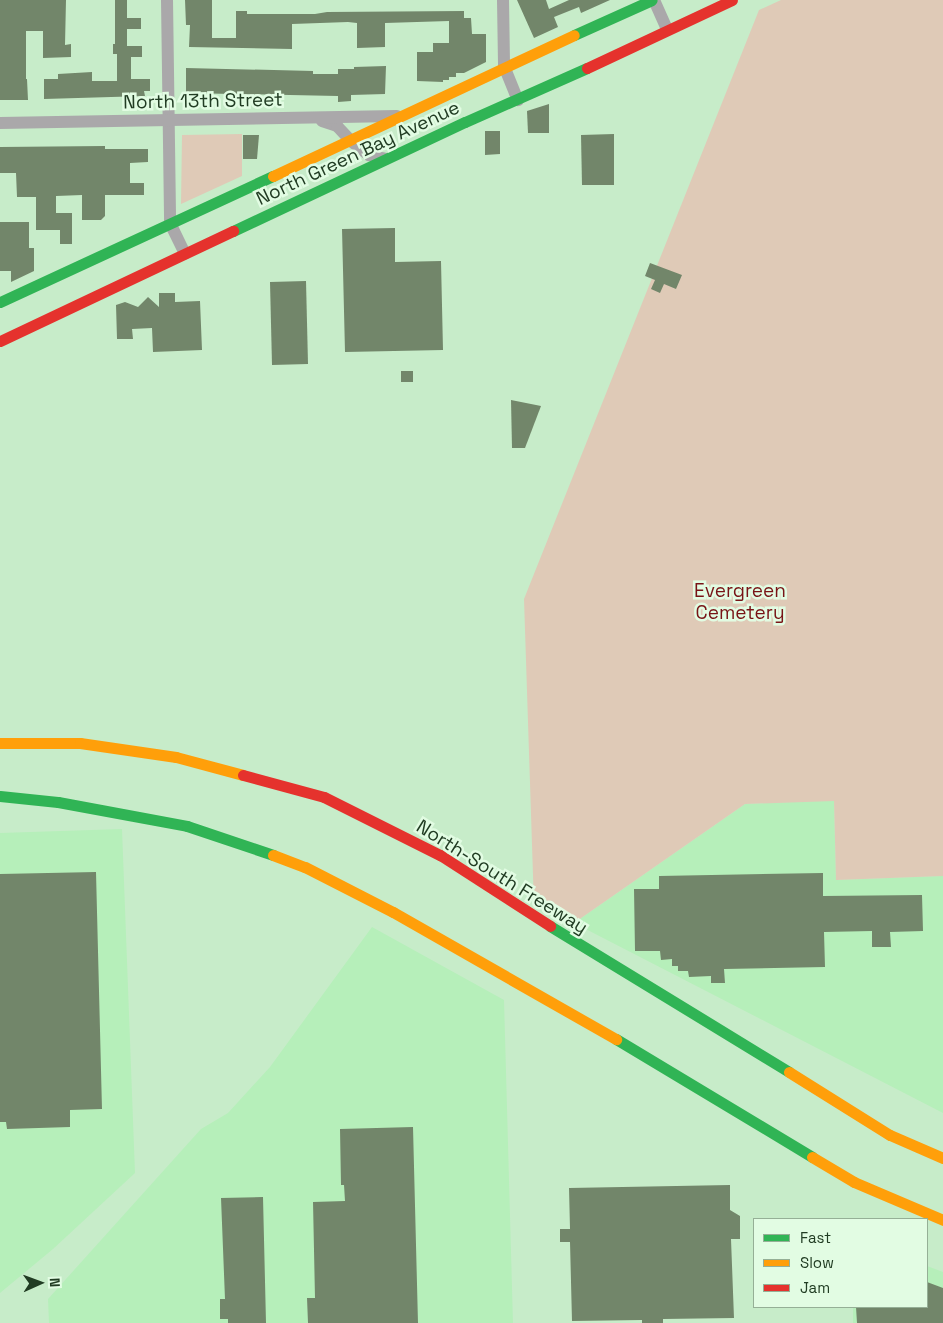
<!DOCTYPE html>
<style>
body{margin:0}
#map{position:relative;width:943px;height:1323px;overflow:hidden;background:#c7ecc9;font-family:"Space Grotesk",sans-serif}
div>[style]{position:absolute}
.built>*{inset:0;background:#b6efba}
.green>*{inset:0;background:#dfcab7}
.building>*{inset:0;background:#72866a}
.street>*{height:12px;margin:-6px;padding:0 6px;transform-origin:6px;border-radius:6px;background:#aaa8aa}
.fast>*{height:11px;margin:-5.5px;padding:0 5.5px;transform-origin:5.5px;border-radius:5.5px;background:#30b455}
.slow>*{height:11px;margin:-5.5px;padding:0 5.5px;transform-origin:5.5px;border-radius:5.5px;background:#ff9f0a}
.jam>*{height:11px;margin:-5.5px;padding:0 5.5px;transform-origin:5.5px;border-radius:5.5px;background:#e5322d}
span{translate:-50% -50%;white-space:nowrap;text-align:center;line-height:1.15;-webkit-text-stroke:5px #e2fce3;paint-order:stroke}
.street-label{font-size:19px;color:#213c23}
.park-label{font-size:19px;color:#781416}
.legend{position:absolute;left:753px;top:1218px;width:175px;height:90px;box-sizing:border-box;background:#e2fce3;border:1px solid #95af96;margin:0;padding:6px 9px;list-style:none;font-size:15px;color:#213c23}
.legend li{display:flex;align-items:center;gap:10px;height:25px}
.legend b{width:25px;border:1px solid #95af96}
.north{position:absolute;left:15px;top:1258px;width:50px;height:50px;-webkit-text-stroke:4px #e2fce3;paint-order:stroke;rotate:88deg;font-size:14px;font-weight:700;line-height:20px;text-align:center;color:#213c23}
.north::after{content:'';display:block;margin:auto;width:18px;height:22px;background:#213c23;clip-path:polygon(50% 0,100% 100%,50% 72%,0 100%)}
</style>
<div id="map">
<div class="built">
<i style="clip-path:polygon(834px 800px,836px 880px,943px 876px,943px 1113px,574px 923px,745px 804px)"></i>
<i style="clip-path:polygon(122px 829px,135px 1173px,53px 1249px,0 1293px,0 833px)"></i>
<i style="clip-path:polygon(372px 927px,504px 1000px,513px 1323px,49px 1323px,48px 1299px,201px 1129px,228px 1113px,270px 1067px)"></i>
<i style="clip-path:polygon(927px 1266px,943px 1272px,943px 1323px,853px 1323px,853px 1307px,927px 1307px)"></i>
</div>
<div class="green">
<i style="clip-path:polygon(781px 0,943px 0,943px 876px,836px 880px,834px 801px,745px 804px,574px 923px,534px 906px,524px 599px,759px 10px)"></i>
<i style="clip-path:polygon(242px 134px,242px 176px,181px 204px,182px 135px)"></i>
</div>
<div class="building">
<i style="clip-path:polygon(0 0,66px 0,65px 45px,71px 44px,71px 57px,43px 58px,43px 31px,26px 31px,26px 79px,27px 79px,28px 100px,0 100px)"></i>
<i style="clip-path:polygon(115px 0,127px 0,127px 18px,141px 18px,141px 29px,127px 29px,127px 46px,142px 46px,142px 57px,131px 57px,131px 79px,150px 79px,150px 91px,144px 91px,145px 96px,44px 99px,44px 79px,58px 79px,58px 74px,92px 72px,92px 81px,117px 81px,117px 54px,113px 54px,113px 44px,115px 44px)"></i>
<i style="clip-path:polygon(185px 0,212px 0,212px 38px,236px 38px,236px 11px,247px 11px,247px 14px,315px 14px,327px 12px,464px 11px,464px 18px,471px 18px,472px 34px,486px 34px,486px 62px,464px 73px,456px 73px,456px 77px,449px 77px,449px 80px,443px 80px,443px 82px,417px 81px,417px 52px,433px 52px,433px 43px,449px 43px,449px 21px,385px 23px,385px 47px,357px 48px,357px 23px,348px 22px,292px 24px,292px 49px,189px 47px,190px 25px,186px 25px)"></i>
<i style="clip-path:polygon(517px 0,546px 0,549px 9px,569px 0,610px 0,581px 13px,579px 7px,554px 17px,558px 27px,534px 38px)"></i>
<i style="clip-path:polygon(386px 66px,385px 94px,351px 95px,351px 101px,338px 102px,338px 96px,186px 93px,186px 68px,313px 71px,313px 74px,338px 74px,338px 69px,354px 69px,354px 67px)"></i>
<i style="clip-path:polygon(549px 104px,549px 133px,528px 133px,527px 111px)"></i>
<i style="clip-path:polygon(485px 131px,500px 131px,500px 154px,485px 155px)"></i>
<i style="clip-path:polygon(614px 134px,614px 185px,582px 185px,581px 135px)"></i>
<i style="clip-path:polygon(243px 135px,259px 135px,257px 159px,243px 159px)"></i>
<i style="clip-path:polygon(105px 146px,105px 149px,148px 149px,148px 162px,130px 163px,130px 183px,144px 183px,144px 195px,105px 195px,105px 216px,101px 220px,82px 220px,82px 195px,56px 196px,56px 213px,72px 213px,72px 244px,60px 244px,60px 230px,36px 230px,36px 197px,17px 197px,16px 173px,0 173px,0 147px)"></i>
<i style="clip-path:polygon(0 222px,29px 222px,29px 248px,34px 248px,34px 271px,11px 282px,11px 271px,0 271px)"></i>
<i style="clip-path:polygon(395px 228px,395px 262px,441px 261px,443px 350px,345px 352px,342px 229px)"></i>
<i style="clip-path:polygon(650px 263px,682px 275px,676px 289px,664px 284px,660px 293px,651px 289px,655px 280px,645px 276px)"></i>
<i style="clip-path:polygon(306px 281px,308px 364px,272px 365px,270px 282px)"></i>
<i style="clip-path:polygon(159px 293px,175px 293px,175px 302px,200px 301px,202px 350px,153px 352px,152px 328px,132px 329px,133px 339px,117px 339px,116px 305px,125px 302px,138px 307px,148px 297px,159px 307px)"></i>
<i style="clip-path:polygon(401px 371px,413px 371px,413px 382px,401px 382px)"></i>
<i style="clip-path:polygon(511px 400px,541px 406px,525px 448px,512px 448px)"></i>
<i style="clip-path:polygon(96px 872px,102px 1109px,70px 1110px,70px 1127px,7px 1129px,6px 1122px,0 1122px,0 874px)"></i>
<i style="clip-path:polygon(823px 873px,823px 896px,922px 895px,923px 931px,890px 932px,891px 947px,872px 947px,872px 931px,824px 932px,825px 967px,724px 969px,725px 983px,711px 983px,711px 976px,689px 977px,688px 971px,678px 971px,678px 966px,672px 966px,672px 959px,661px 960px,660px 951px,635px 951px,634px 889px,659px 889px,659px 876px)"></i>
<i style="clip-path:polygon(413px 1127px,418px 1323px,308px 1323px,307px 1298px,315px 1298px,313px 1202px,345px 1201px,344px 1185px,341px 1185px,340px 1129px)"></i>
<i style="clip-path:polygon(730px 1185px,730px 1210px,740px 1216px,740px 1239px,731px 1239px,734px 1318px,663px 1319px,663px 1323px,642px 1323px,642px 1320px,572px 1321px,570px 1242px,560px 1242px,560px 1229px,570px 1229px,569px 1188px)"></i>
<i style="clip-path:polygon(263px 1197px,266px 1323px,228px 1323px,228px 1319px,220px 1319px,220px 1299px,225px 1299px,221px 1198px)"></i>
<i style="clip-path:polygon(927px 1282px,943px 1288px,943px 1323px,857px 1323px,856px 1307px,927px 1307px)"></i>
</div>
<div class="street">
<i style="left:167px;top:0;width:223px;rotate:89.2deg"></i>
<i style="left:170px;top:223px;width:34px;rotate:64deg"></i>
<i style="left:503px;top:0;width:66px;rotate:89.1deg"></i>
<i style="left:504px;top:66px;width:37px;rotate:68deg"></i>
<i style="left:654px;top:0;width:32px;rotate:66deg"></i>
<i style="left:322px;top:121px;width:16px;rotate:18deg"></i>
<i style="left:337px;top:126px;width:21px;rotate:47deg"></i>
<i style="left:351px;top:141px;width:23px;rotate:38deg"></i>
<i style="left:369px;top:155px;width:17px;rotate:13deg"></i>
<i style="left:0;top:123px;width:397px;rotate:-1deg"></i>
</div>
<div class="fast">
<i style="left:574px;top:35px;width:85px;rotate:-24.2deg"></i>
<i style="left:233px;top:231px;width:256px;rotate:-25.2deg"></i>
<i style="left:465px;top:122px;width:133px;rotate:-23.9deg"></i>
<i style="left:0;top:302px;width:301px;rotate:-24.8deg"></i>
<i style="left:0;top:796px;width:58px;rotate:5.9deg"></i>
<i style="left:58px;top:802px;width:131px;rotate:10.5deg"></i>
<i style="left:187px;top:826px;width:91px;rotate:18.6deg"></i>
<i style="left:550px;top:926px;width:280px;rotate:31.4deg"></i>
<i style="left:616px;top:1039px;width:229px;rotate:31deg"></i>
</div>
<div class="slow">
<i style="left:273px;top:176px;width:332px;rotate:-25.1deg"></i>
<i style="left:0;top:743px;width:80px"></i>
<i style="left:80px;top:743px;width:97px;rotate:8.3deg"></i>
<i style="left:176px;top:757px;width:69px;rotate:15deg"></i>
<i style="left:273px;top:855px;width:34px;rotate:21deg"></i>
<i style="left:305px;top:867px;width:99px;rotate:27.1deg"></i>
<i style="left:393px;top:912px;width:257px;rotate:29.7deg"></i>
<i style="left:789px;top:1072px;width:119px;rotate:32deg"></i>
<i style="left:890px;top:1135px;width:58px;rotate:23.5deg"></i>
<i style="left:812px;top:1157px;width:49px;rotate:30.8deg"></i>
<i style="left:854px;top:1182px;width:97px;rotate:23.1deg"></i>
</div>
<div class="jam">
<i style="left:587px;top:68px;width:160px;rotate:-25.1deg"></i>
<i style="left:0;top:341px;width:258px;rotate:-25.3deg"></i>
<i style="left:243px;top:775px;width:84px;rotate:15.2deg"></i>
<i style="left:324px;top:797px;width:130px;rotate:26.6deg"></i>
<i style="left:440px;top:855px;width:131px;rotate:32.8deg"></i>
</div>
<div class="street-label">
<span style="left:203px;top:101px;rotate:-1deg">North 13th Street</span>
<span style="left:358px;top:153px;rotate:-25deg">North Green Bay Avenue</span>
<span style="left:502px;top:877px;rotate:32deg">North-South Freeway</span>
</div>
<div class="park-label">
<span style="left:740px;top:602px">Evergreen<br>Cemetery</span>
</div>
<ul class="legend">
<li><b style="height:6px;background:#30b455"></b>Fast</li>
<li><b style="height:6px;background:#ff9f0a"></b>Slow</li>
<li><b style="height:6px;background:#e5322d"></b>Jam</li>
</ul>
<div class="north">N</div>
</div>
